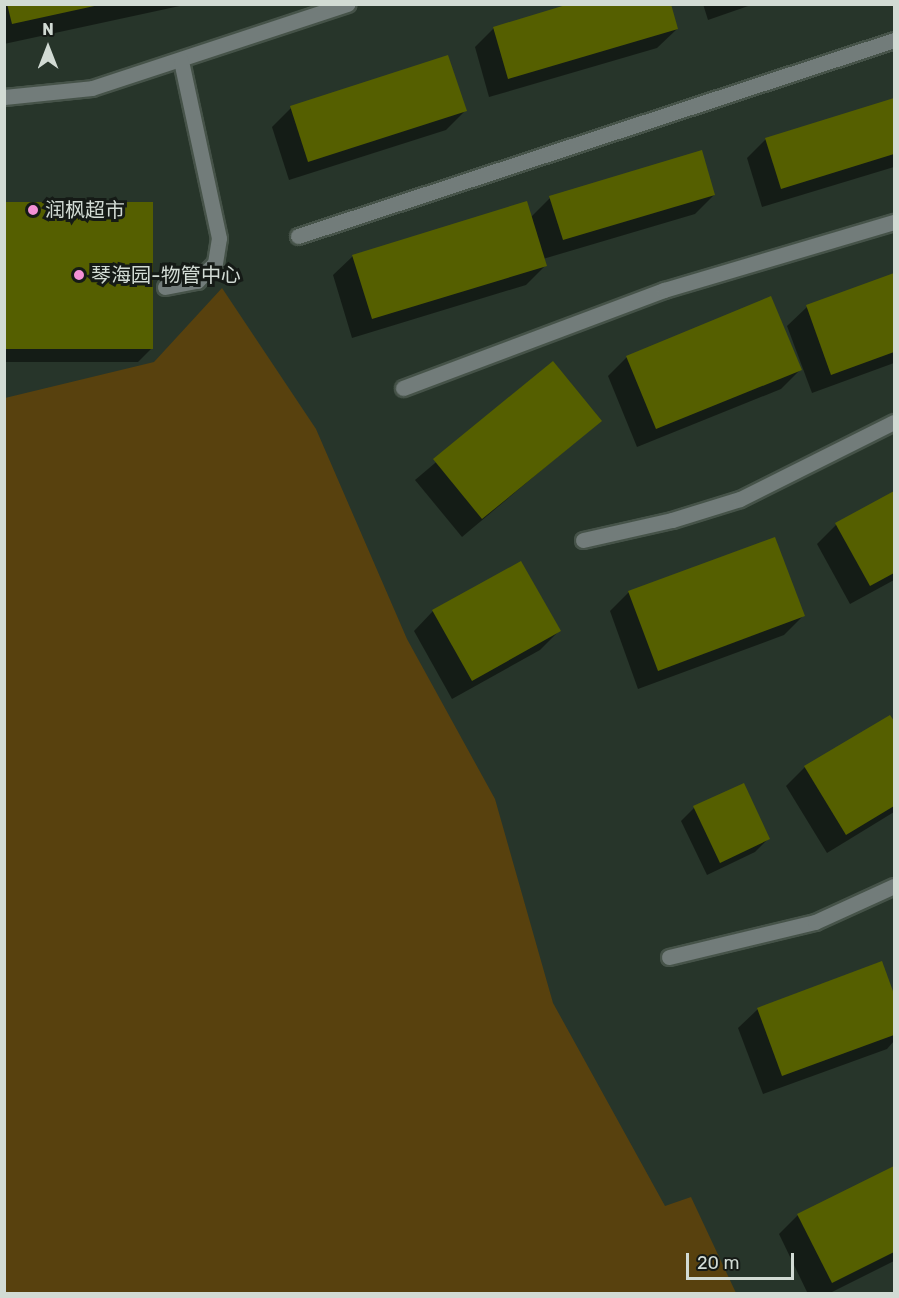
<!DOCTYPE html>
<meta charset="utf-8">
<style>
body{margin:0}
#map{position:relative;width:899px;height:1298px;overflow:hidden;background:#27352a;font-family:Rubik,"Noto Sans SC",sans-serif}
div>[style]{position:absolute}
.green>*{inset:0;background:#58410e}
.shadow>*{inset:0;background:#0007}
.building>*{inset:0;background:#555f00}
.roads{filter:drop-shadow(2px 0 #465349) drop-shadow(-2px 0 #465349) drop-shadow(0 2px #465349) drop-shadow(0 -2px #465349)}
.minor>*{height:15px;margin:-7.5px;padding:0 7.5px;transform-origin:7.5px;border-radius:7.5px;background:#727c7a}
.dots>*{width:16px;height:16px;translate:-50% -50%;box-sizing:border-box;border:3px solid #151a16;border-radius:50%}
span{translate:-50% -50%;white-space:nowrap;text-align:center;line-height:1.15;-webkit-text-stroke:6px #151a16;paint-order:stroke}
.poi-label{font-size:20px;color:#d2dbd4}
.left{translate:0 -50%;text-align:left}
.frame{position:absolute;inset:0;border:6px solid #d2dbd4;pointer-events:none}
.north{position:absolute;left:18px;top:18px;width:60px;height:60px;-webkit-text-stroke:4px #151a16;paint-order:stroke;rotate:0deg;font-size:16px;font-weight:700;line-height:24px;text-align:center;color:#d2dbd4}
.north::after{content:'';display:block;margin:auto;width:21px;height:27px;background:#d2dbd4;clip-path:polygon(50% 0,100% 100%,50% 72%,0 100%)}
.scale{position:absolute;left:686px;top:1253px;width:108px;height:27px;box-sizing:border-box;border:3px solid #d2dbd4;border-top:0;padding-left:8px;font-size:18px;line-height:21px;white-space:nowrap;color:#d2dbd4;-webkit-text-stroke:4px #151a16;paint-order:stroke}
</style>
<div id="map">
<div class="green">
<i style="clip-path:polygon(222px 288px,316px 429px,407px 639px,495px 799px,553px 1003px,665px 1206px,691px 1197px,736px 1293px,5px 1293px,5px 398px,154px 362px)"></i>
</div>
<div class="shadow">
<i style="clip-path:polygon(4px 4px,189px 4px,4px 44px)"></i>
<i style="clip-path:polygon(703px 4px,754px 4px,708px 20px)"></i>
<i style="clip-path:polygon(494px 28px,677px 29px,657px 48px,489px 97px,475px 47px)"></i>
<i style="clip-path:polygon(894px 100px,894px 167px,762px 207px,747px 158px,766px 139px)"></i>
<i style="clip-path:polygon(291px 108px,465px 111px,446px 130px,289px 180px,272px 127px)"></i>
<i style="clip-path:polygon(714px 195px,695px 214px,543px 259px,545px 266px,526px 285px,352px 338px,333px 275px,353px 256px,530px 218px,550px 198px)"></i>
<i style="clip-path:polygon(4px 203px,152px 203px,152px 348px,138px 362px,4px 362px)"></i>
<i style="clip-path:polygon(894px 275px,894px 363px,812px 393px,787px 326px,807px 307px)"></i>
<i style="clip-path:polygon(627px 357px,800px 370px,781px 389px,637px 447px,608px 376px)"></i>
<i style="clip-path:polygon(553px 363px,600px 421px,462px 537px,415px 480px)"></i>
<i style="clip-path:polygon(894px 493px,894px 580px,850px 604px,817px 544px,836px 525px)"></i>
<i style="clip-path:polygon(629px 592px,803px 616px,784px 635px,638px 689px,610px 611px)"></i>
<i style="clip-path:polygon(433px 611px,559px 631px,540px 650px,452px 699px,414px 631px)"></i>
<i style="clip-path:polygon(890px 717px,894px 724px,894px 812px,827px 853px,786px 786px,805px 767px)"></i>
<i style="clip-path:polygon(694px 808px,768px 839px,755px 852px,707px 875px,681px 821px)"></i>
<i style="clip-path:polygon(882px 963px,894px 998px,894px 1041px,887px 1049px,763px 1094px,738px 1028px,758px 1009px)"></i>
<i style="clip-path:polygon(894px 1168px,894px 1261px,828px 1294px,808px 1294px,779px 1234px,798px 1215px)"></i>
</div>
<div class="building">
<i style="clip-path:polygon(7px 4px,99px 4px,99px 5px,12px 24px)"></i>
<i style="clip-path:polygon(569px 4px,671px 4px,678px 29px,508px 79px,493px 27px)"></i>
<i style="clip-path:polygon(448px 55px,467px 111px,308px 162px,290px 106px)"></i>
<i style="clip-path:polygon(894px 98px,894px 154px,781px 189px,765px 138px)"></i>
<i style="clip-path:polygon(702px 150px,715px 195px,563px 240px,549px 196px)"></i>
<i style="clip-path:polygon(527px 201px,547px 266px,372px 319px,352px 255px)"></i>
<i style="clip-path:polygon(5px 202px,153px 202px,153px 349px,5px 349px)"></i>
<i style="clip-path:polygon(894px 273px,894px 352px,831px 375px,806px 305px)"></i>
<i style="clip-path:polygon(771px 296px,802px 370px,656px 429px,626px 356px)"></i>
<i style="clip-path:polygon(553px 361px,602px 421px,482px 519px,433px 459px)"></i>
<i style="clip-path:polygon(894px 491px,894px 573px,870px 586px,835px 523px)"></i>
<i style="clip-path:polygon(775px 537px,805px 616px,658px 671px,628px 591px)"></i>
<i style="clip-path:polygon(521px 561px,561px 631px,472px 681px,432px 610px)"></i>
<i style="clip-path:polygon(890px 715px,894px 721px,894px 806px,846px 835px,804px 766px)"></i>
<i style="clip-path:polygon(744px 783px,770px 839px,720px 863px,693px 806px)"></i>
<i style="clip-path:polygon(882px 961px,894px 994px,894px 1035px,782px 1076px,757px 1008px)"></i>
<i style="clip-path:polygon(894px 1166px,894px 1252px,832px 1283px,797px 1214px)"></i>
</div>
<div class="roads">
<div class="minor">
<i style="left:4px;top:97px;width:88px;rotate:-5.8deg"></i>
<i style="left:92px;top:88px;width:269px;rotate:-18.2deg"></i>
<i style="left:298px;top:236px;width:627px;rotate:-18.2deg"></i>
<i style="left:165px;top:287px;width:33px;rotate:-11deg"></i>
<i style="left:197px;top:281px;width:25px;rotate:-45deg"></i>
<i style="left:215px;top:263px;width:25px;rotate:-81deg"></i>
<i style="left:219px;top:238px;width:182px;rotate:-102.1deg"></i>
<i style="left:403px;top:388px;width:279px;rotate:-20.6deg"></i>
<i style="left:664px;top:290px;width:240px;rotate:-16.5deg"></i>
<i style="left:583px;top:540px;width:91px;rotate:-12.7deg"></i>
<i style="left:672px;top:520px;width:71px;rotate:-17.2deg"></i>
<i style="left:740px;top:499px;width:172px;rotate:-26.6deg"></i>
<i style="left:669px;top:957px;width:150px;rotate:-13.5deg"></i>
<i style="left:815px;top:922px;width:87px;rotate:-24.5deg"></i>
</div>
</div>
<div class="dots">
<i style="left:33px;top:210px;background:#f491d4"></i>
<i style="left:79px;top:275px;background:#f491d4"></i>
</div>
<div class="poi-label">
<span class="left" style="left:45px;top:210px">润枫超市</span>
<span class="left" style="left:91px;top:275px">琴海园-物管中心</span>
</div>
<div class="frame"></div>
<div class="north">N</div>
<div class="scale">20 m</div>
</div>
